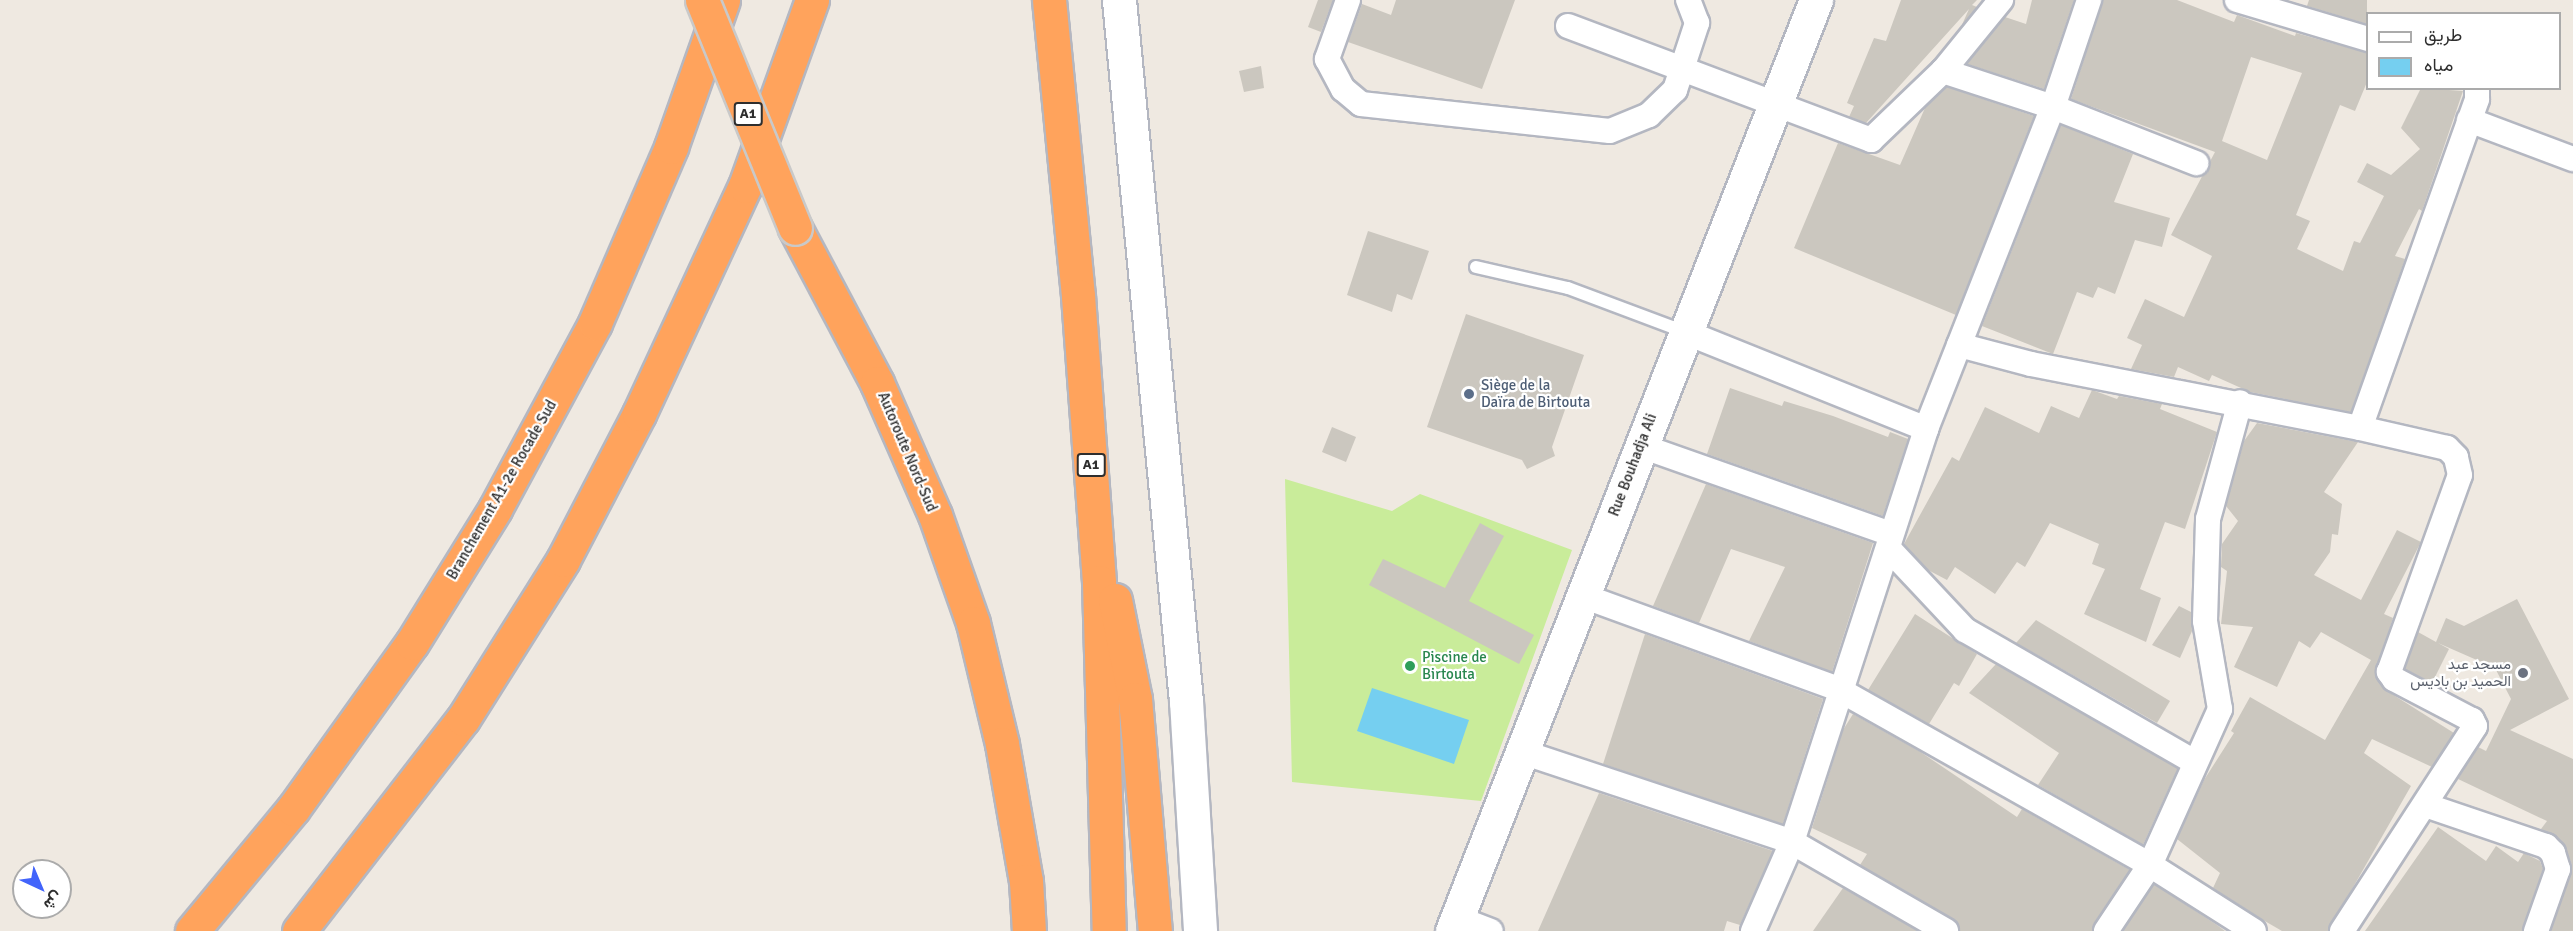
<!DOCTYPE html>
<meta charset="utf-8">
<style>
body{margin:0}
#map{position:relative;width:2573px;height:931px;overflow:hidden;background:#efe9e1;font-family:Signika,Vazirmatn,sans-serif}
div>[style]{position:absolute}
.pitch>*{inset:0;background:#c9ec9a}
.water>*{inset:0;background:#75cff0}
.building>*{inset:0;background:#cbc7bf}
.roads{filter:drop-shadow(2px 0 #b4b7c1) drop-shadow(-2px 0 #b4b7c1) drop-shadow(0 2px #b4b7c1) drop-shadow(0 -2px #b4b7c1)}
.service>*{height:12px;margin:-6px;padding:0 6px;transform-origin:6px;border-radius:6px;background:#fff}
.minor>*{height:24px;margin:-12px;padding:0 12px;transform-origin:12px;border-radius:12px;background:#fff}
.secondary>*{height:33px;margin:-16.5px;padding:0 16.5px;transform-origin:16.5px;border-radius:16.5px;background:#fff}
.motorway>*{height:33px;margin:-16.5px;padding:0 16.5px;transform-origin:16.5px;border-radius:16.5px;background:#ffa35c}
.bridges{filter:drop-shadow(2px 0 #c9c9c9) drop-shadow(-2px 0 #c9c9c9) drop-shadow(0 2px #c9c9c9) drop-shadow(0 -2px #c9c9c9)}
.motorway-bridge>*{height:33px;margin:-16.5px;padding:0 16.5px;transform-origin:16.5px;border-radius:16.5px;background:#ffa35c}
.dots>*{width:16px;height:16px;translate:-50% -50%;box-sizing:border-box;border:3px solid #fff;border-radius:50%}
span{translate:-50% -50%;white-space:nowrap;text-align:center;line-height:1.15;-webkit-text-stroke:4.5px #fff;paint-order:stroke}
.shield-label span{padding:2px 4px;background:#fff;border:2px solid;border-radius:4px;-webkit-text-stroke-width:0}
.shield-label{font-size:14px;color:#2e2e2e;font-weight:700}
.service-label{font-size:15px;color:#4e5e75}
.left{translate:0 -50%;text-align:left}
.street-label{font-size:15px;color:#2e2e2e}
.leisure-label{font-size:15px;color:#27864d}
.worship-label{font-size:15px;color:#5b616d}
.right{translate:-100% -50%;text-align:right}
.legend{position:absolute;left:2366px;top:12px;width:195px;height:78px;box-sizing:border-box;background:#fff;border:2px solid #ababab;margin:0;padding:8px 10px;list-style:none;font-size:18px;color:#2e2e2e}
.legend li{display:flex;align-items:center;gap:12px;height:30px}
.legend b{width:30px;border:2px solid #ababab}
.north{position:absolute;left:12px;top:859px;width:60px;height:60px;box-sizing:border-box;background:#fff;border:2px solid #ababab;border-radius:50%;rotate:136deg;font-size:16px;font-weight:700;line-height:24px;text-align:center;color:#2e2e2e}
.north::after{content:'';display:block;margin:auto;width:21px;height:27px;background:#4264fb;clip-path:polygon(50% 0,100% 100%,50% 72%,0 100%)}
</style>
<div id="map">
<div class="pitch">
<i style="clip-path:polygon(1285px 479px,1392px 511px,1420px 494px,1572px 550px,1481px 801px,1292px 782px)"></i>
</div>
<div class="water">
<i style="clip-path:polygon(1372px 688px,1469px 720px,1454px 764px,1357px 731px)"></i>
</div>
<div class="building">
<i style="clip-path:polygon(1318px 0,1333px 0,1321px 32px,1308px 27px)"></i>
<i style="clip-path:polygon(1396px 0,1515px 0,1482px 89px,1348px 42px,1362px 4px,1391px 15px)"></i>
<i style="clip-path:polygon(1901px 0,1977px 0,1972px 5px,1977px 7px,1961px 27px,1969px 9px,1866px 123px,1849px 117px,1854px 106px,1847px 103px,1874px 38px,1886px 41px)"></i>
<i style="clip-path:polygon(2032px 0,2074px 0,2044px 89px,1967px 64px,2005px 17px,2026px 24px)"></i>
<i style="clip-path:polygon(evenodd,2103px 0,2177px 0,2234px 22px,2237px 15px,2295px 36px,2296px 33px,2367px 53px,2367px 82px,2355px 111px,2340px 105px,2296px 215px,2310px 221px,2297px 249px,2343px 271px,2354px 241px,2360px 243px,2384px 196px,2357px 182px,2367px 163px,2391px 175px,2420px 149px,2401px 128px,2421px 88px,2463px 91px,2422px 211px,2419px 209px,2395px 256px,2405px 259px,2351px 412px,2250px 392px,2212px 375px,2209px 381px,2178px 367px,2174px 377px,2131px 369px,2142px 345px,2127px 338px,2145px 299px,2184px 317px,2212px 256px,2171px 235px,2215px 152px,2071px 99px,2103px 0,2251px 57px,2302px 73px,2267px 160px,2222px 141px,2251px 57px)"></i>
<i style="clip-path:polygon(2309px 0,2367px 0,2367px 24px,2307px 6px)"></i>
<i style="clip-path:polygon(1261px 66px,1264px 88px,1244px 92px,1239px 71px)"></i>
<i style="clip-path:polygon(1947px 87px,2034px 116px,1956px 315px,1794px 248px,1838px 143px,1900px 165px,1925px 108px)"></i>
<i style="clip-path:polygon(2061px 125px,2133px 154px,2114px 202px,2170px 218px,2162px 247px,2135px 240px,2115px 294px,2098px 287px,2093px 298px,2077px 292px,2053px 354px,1982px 326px)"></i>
<i style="clip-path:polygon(1368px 231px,1429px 251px,1412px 300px,1397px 294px,1392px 312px,1347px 295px)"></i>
<i style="clip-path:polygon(1466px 314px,1584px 355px,1552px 447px,1555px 456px,1527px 469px,1522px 460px,1427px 427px)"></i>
<i style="clip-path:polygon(1730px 388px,1782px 406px,1784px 401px,1833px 416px,1888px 437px,1890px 432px,1908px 439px,1883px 516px,1707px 454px)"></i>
<i style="clip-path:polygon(2092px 390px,2117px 399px,2119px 396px,2162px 404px,2160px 409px,2217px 432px,2185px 529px,2165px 522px,2140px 589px,2161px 598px,2146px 642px,2084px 614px,2105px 569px,2092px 564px,2099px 544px,2050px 523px,2025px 567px,2017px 562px,1995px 594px,1955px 567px,1947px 580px,1928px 570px,1904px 544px,1952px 457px,1959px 461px,1985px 407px,2039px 433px,2051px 406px,2079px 418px)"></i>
<i style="clip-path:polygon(2257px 423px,2358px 442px,2324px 492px,2342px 504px,2338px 535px,2332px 534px,2330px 552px,2314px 575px,2361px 600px,2397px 530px,2421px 542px,2384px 614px,2393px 618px,2375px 674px,2387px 691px,2454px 733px,2432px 767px,2372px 739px,2364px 753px,2411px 786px,2328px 931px,2282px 931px,2263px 920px,2213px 888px,2220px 873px,2177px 839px,2204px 780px,2234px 733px,2231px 731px,2250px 697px,2325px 740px,2371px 660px,2321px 632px,2310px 648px,2299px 641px,2277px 687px,2234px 667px,2253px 627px,2221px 624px,2227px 571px,2221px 567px,2222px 544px,2238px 521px,2226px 506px,2244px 441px)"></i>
<i style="clip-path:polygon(1332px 427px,1356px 437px,1346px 462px,1322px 452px)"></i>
<i style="clip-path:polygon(1706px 484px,1873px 543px,1832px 672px,1749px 641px,1785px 567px,1731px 549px,1699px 623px,1653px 606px)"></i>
<i style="clip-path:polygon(1480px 523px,1504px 536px,1469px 601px,1534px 635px,1519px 664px,1369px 585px,1383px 559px,1445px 588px)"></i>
<i style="clip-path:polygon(2517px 599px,2569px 699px,2510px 730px,2573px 759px,2573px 931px,2551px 931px,2572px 865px,2563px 843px,2541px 829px,2547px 821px,2458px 779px,2478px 747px,2486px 751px,2511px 699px,2495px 668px,2438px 643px,2449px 649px,2432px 683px,2405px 669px,2418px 632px,2436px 642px,2446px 618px,2464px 626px)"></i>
<i style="clip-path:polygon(2179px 606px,2191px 612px,2192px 631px,2180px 658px,2152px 645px)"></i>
<i style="clip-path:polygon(1915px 614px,1977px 654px,1959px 686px,1954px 683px,1929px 724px,1868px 690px)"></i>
<i style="clip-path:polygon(2036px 620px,2170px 701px,2157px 723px,2016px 643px)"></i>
<i style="clip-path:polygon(1645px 634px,1823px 699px,1783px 824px,1603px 764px)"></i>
<i style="clip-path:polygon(1996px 664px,2178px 768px,2143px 845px,2038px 785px,2059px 753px,1969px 693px)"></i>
<i style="clip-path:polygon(1853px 714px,1919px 751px,2017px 817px,2022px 809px,2130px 870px,2092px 931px,1960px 931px,1953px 919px,1860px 865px,1867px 854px,1812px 828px,1843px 730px)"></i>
<i style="clip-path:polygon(1599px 793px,1773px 851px,1740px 925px,1727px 921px,1724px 931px,1538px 931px)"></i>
<i style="clip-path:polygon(2438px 827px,2486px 861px,2496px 846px,2518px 862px,2524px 853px,2540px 861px,2543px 869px,2522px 931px,2365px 931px)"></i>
<i style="clip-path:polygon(2154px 884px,2217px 925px,2225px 931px,2123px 931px)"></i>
<i style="clip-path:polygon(1843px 888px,1918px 931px,1813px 931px)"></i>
</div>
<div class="roads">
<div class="service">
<i style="left:1476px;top:267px;width:94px;rotate:12.9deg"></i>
<i style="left:1568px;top:288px;width:125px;rotate:20.6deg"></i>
</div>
<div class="minor">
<i style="left:1348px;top:0;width:63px;rotate:109.6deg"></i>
<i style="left:1327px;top:59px;width:34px;rotate:62deg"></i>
<i style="left:1343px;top:89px;width:23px;rotate:40deg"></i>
<i style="left:1361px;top:104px;width:250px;rotate:6.2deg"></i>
<i style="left:1610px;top:131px;width:42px;rotate:-22.3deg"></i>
<i style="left:1649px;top:115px;width:36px;rotate:-44deg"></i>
<i style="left:1675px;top:90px;width:71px;rotate:-71.8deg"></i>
<i style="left:1697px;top:23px;width:25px;rotate:-111deg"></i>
<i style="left:2237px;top:0;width:137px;rotate:16.6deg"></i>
<i style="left:1568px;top:26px;width:324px;rotate:20.6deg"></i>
<i style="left:1871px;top:140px;width:100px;rotate:-43.8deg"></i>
<i style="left:1943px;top:71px;width:92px;rotate:-50.8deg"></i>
<i style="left:1943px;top:71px;width:116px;rotate:18.1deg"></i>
<i style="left:2053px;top:107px;width:154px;rotate:21.4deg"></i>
<i style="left:2469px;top:120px;width:111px;rotate:20.6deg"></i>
<i style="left:1685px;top:332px;width:260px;rotate:21.9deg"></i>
<i style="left:1959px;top:345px;width:74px;rotate:14.8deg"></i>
<i style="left:2031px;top:364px;width:335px;rotate:11deg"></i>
<i style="left:1641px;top:446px;width:265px;rotate:19.4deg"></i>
<i style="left:1890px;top:550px;width:110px;rotate:46.8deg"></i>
<i style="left:1965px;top:630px;width:265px;rotate:29.9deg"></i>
<i style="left:1583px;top:596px;width:271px;rotate:20deg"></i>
<i style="left:1838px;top:689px;width:358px;rotate:29.4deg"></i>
<i style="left:2150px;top:865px;width:123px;rotate:32.4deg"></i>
<i style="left:1519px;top:751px;width:288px;rotate:18.4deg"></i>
<i style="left:1792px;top:842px;width:178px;rotate:30deg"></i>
<i style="left:2425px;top:805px;width:128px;rotate:18.7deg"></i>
<i style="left:2546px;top:846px;width:10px;rotate:45deg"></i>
<i style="left:2553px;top:853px;width:17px;rotate:73deg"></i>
<i style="left:2558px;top:869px;width:66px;rotate:109.5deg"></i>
<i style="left:1457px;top:918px;width:36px;rotate:21deg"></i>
<i style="left:1753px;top:931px;width:97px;rotate:-66.3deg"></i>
<i style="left:1792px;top:842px;width:434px;rotate:-72deg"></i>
<i style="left:1926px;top:429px;width:346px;rotate:-68.5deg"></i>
<i style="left:2053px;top:107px;width:113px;rotate:-71.4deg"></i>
<i style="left:2106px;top:931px;width:79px;rotate:-56.3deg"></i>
<i style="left:2150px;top:865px;width:171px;rotate:-65.8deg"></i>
<i style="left:2220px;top:709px;width:89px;rotate:-99.7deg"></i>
<i style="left:2205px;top:621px;width:102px;rotate:-88.3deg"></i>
<i style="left:2208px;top:519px;width:121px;rotate:-74.7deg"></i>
<i style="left:2342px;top:931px;width:244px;rotate:-57deg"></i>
<i style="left:2475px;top:726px;width:7px;rotate:-117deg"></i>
<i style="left:2472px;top:720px;width:88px;rotate:-152.3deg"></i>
<i style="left:2394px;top:679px;width:9px;rotate:-126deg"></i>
<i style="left:2389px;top:672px;width:209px;rotate:-70.2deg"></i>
<i style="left:2460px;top:475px;width:18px;rotate:-103deg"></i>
<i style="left:2456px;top:457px;width:13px;rotate:-135deg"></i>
<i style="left:2447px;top:448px;width:89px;rotate:-167.1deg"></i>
<i style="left:2360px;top:428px;width:349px;rotate:-70.4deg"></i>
<i style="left:2477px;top:99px;width:11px;rotate:-90deg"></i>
</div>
<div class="secondary">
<i style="left:1119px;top:0;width:704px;rotate:84.54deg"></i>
<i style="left:1186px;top:701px;width:230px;rotate:86.5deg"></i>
<i style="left:1452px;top:931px;width:1000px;rotate:-68.65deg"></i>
</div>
<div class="motorway">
<i style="left:1049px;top:0;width:297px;rotate:84.4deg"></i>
<i style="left:1078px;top:296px;width:287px;rotate:85.8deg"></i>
<i style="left:1099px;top:582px;width:349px;rotate:88.4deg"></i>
<i style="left:795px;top:228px;width:175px;rotate:62.1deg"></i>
<i style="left:877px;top:383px;width:144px;rotate:66.3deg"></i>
<i style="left:935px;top:515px;width:114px;rotate:70.6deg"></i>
<i style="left:973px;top:623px;width:124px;rotate:76.5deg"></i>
<i style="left:1002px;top:744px;width:139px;rotate:80.1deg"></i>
<i style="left:1026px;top:881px;width:50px;rotate:86.6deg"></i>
<i style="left:1115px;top:600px;width:101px;rotate:78.6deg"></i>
<i style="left:1135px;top:699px;width:233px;rotate:85.1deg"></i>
<i style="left:192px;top:931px;width:158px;rotate:-50.4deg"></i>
<i style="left:293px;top:809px;width:204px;rotate:-54.4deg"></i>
<i style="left:412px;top:643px;width:158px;rotate:-58.2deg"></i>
<i style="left:495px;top:509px;width:211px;rotate:-61.7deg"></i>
<i style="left:595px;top:323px;width:192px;rotate:-66.6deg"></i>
<i style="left:671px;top:147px;width:156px;rotate:-70.5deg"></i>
<i style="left:299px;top:931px;width:268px;rotate:-52.3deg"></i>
<i style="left:463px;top:719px;width:188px;rotate:-57.8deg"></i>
<i style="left:563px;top:560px;width:165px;rotate:-62.5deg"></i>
<i style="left:639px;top:414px;width:251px;rotate:-65.1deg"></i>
<i style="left:745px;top:186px;width:198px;rotate:-70.2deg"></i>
</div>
</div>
<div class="bridges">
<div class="motorway-bridge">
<i style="left:702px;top:0;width:246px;rotate:67.8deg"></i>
</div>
</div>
<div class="dots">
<i style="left:1469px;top:394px;background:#5c6f8a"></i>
<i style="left:1410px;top:666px;background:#2e9e5b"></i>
<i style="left:2523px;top:673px;background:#6b7280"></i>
</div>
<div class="shield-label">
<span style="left:748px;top:114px">A1</span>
<span style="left:1091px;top:465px">A1</span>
</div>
<div class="service-label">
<span class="left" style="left:1481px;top:394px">Siège de la<br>Daïra de Birtouta</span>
</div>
<div class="street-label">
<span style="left:907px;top:452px;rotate:67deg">Autoroute Nord-Sud</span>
<span style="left:1633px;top:465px;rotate:-69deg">Rue Bouhadja Ali</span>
<span style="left:502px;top:490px;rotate:-60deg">Branchement A1-2e Rocade Sud</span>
</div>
<div class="leisure-label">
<span class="left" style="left:1422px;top:666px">Piscine de<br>Birtouta</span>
</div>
<div class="worship-label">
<span class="right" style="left:2511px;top:673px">مسجد عبد<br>الحميد بن باديس</span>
</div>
<ul class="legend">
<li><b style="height:8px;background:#fff"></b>طريق</li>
<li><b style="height:16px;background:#75cff0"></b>مياه</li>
</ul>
<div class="north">ش</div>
</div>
